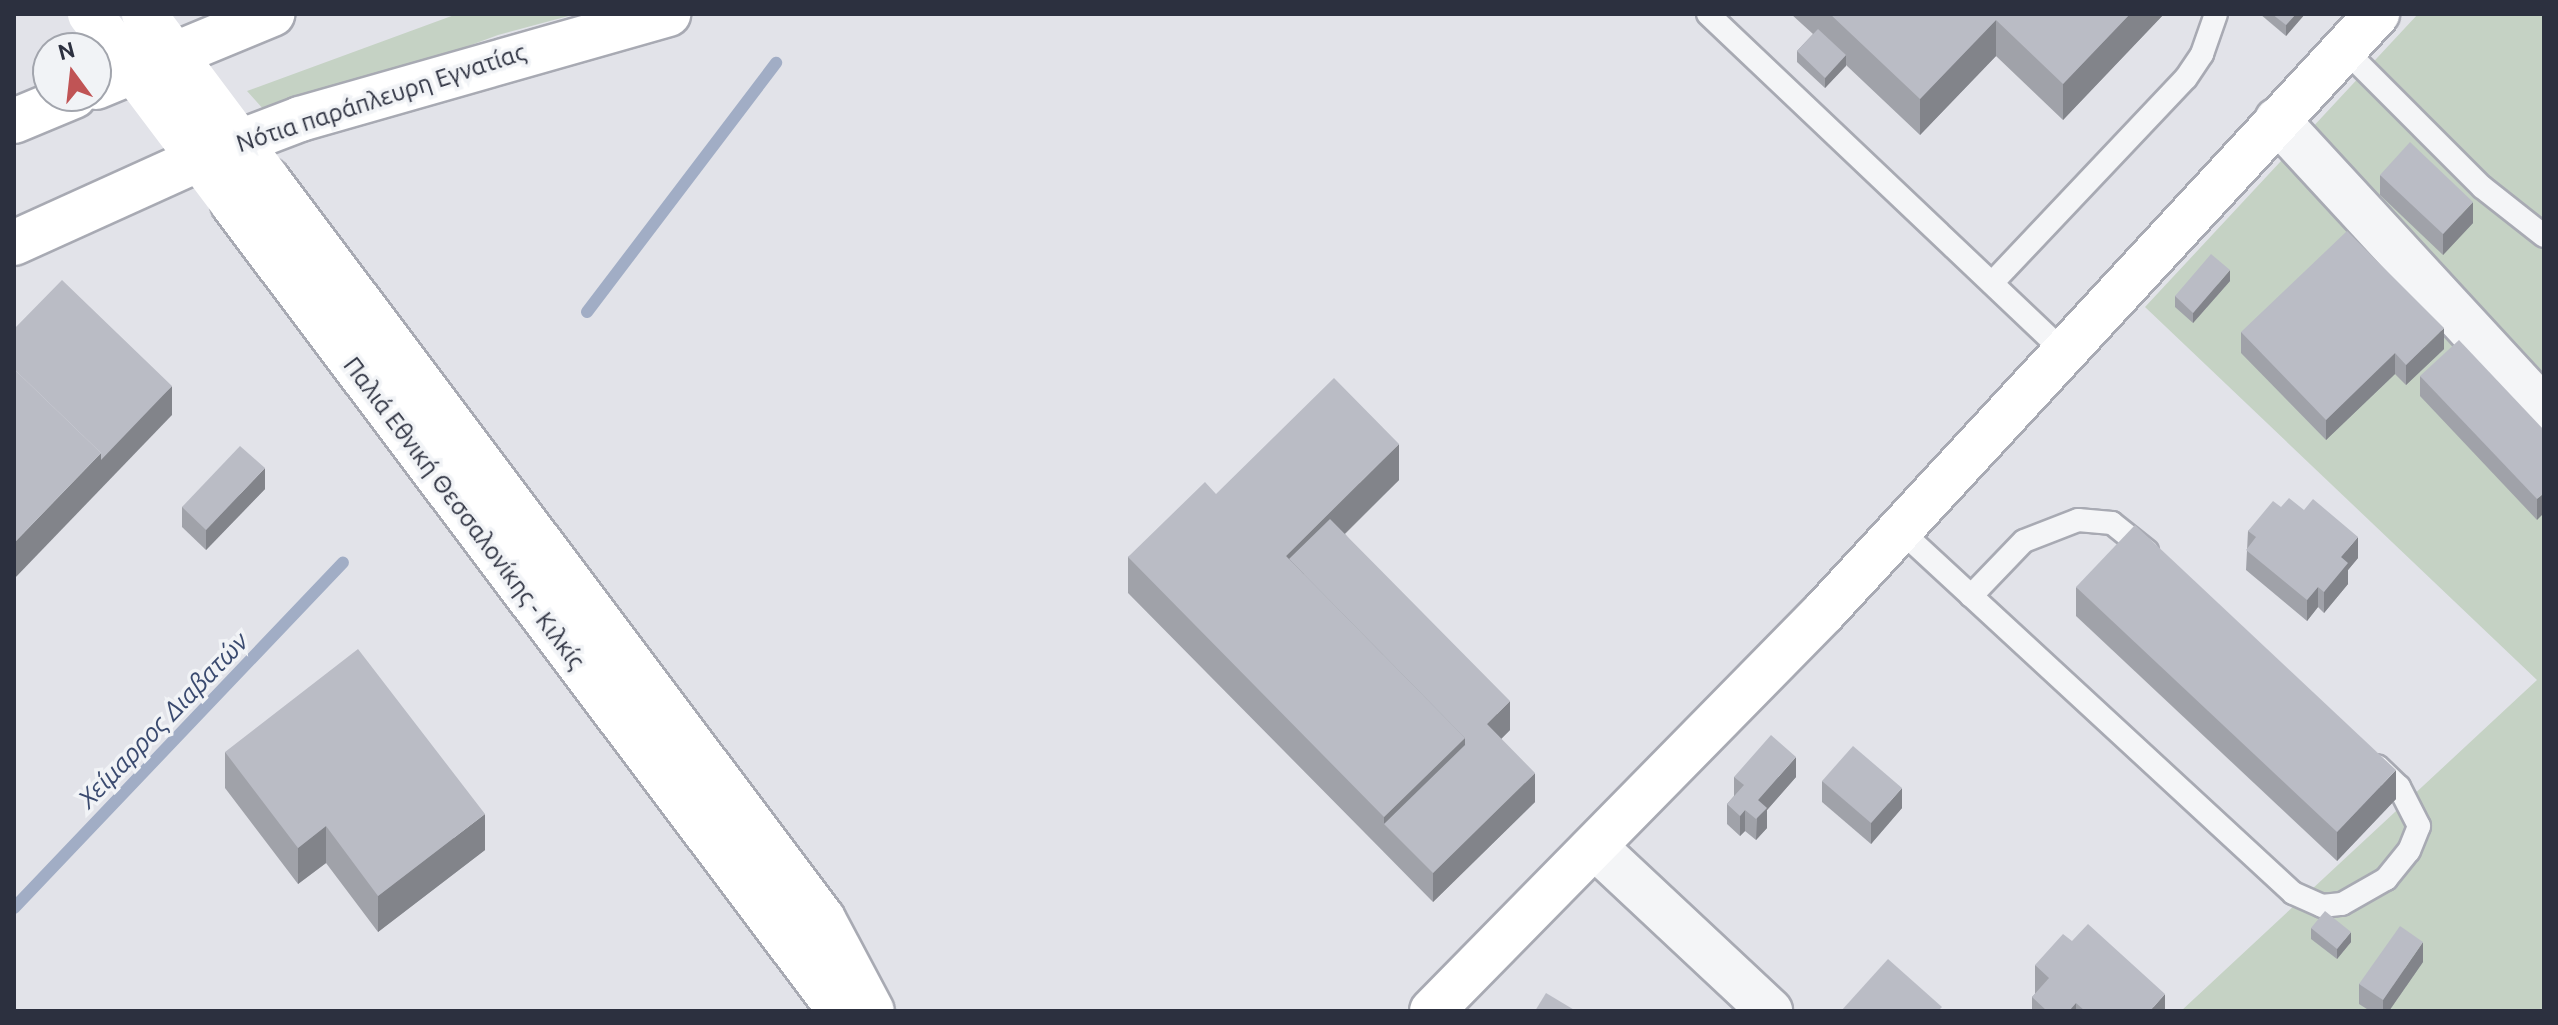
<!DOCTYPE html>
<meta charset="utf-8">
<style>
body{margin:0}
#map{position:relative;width:2558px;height:1025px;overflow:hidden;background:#e2e3e9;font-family:Ubuntu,sans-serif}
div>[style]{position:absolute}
.green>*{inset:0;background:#c5d2c4}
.stream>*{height:12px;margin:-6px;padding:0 6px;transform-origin:6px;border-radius:6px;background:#a1adc5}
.roads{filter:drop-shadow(2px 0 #a8aab3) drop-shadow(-2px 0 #a8aab3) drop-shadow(0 2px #a8aab3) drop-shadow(0 -2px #a8aab3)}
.lane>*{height:22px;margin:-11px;padding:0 11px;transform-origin:11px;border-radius:11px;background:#f4f5f7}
.street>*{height:44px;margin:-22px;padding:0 22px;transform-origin:22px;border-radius:22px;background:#f4f5f7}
.secondary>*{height:44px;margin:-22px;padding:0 22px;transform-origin:22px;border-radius:22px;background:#fff}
.highway>*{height:44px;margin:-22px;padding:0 22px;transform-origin:22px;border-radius:22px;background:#fff}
.secondary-bridge>*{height:44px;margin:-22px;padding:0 22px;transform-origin:22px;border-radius:22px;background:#fff}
.wall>*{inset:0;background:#a0a2a9}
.shaded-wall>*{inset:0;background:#82848a}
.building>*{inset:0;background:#babcc5}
span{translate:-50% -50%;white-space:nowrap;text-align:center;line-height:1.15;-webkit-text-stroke:7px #f1f3f6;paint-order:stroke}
.street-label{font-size:24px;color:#2c303f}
.water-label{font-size:26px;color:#3a4a6f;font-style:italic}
.frame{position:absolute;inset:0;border:16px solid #2c303f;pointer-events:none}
.north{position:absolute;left:32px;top:32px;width:80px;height:80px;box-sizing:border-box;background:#f1f3f6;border:2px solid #a2a5ad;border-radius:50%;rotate:345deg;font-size:22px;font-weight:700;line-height:32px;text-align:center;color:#2c303f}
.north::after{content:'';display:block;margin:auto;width:28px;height:36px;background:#c05455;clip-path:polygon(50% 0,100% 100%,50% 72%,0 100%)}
</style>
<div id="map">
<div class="green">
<i style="clip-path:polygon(457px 14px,576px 14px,498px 35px,272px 119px,247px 91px)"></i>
<i style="clip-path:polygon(2418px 14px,2544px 14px,2544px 1011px,2181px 1011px,2537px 680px,2145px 307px)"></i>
</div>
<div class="stream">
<i style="left:587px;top:312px;width:313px;rotate:-52.8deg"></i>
<i style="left:14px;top:908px;width:477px;rotate:-46.4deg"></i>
</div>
<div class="roads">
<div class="lane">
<i style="left:1708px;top:14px;width:491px;rotate:43.5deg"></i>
<i style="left:2344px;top:49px;width:195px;rotate:45deg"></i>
<i style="left:2482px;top:187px;width:79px;rotate:38.3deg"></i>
<i style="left:1992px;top:283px;width:282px;rotate:-46.6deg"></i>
<i style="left:2186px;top:78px;width:29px;rotate:-56deg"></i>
<i style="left:2202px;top:54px;width:42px;rotate:-70.7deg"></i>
<i style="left:1901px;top:531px;width:534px;rotate:42.72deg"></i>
<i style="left:2293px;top:893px;width:32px;rotate:24deg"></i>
<i style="left:2322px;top:906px;width:20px;rotate:-6deg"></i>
<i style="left:2342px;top:904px;width:51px;rotate:-29.6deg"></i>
<i style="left:2386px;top:879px;width:36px;rotate:-51deg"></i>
<i style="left:2409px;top:851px;width:27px;rotate:-68deg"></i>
<i style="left:2419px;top:826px;width:44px;rotate:-117.1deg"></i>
<i style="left:2399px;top:787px;width:30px;rotate:-136deg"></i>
<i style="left:1971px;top:596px;width:76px;rotate:-46.1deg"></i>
<i style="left:2024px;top:541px;width:58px;rotate:-21.3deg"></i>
<i style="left:2078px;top:520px;width:34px;rotate:5deg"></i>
<i style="left:2112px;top:523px;width:45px;rotate:38.7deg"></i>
</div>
<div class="street">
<i style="left:2277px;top:120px;width:393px;rotate:47.3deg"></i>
<i style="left:1595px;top:847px;width:240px;rotate:43.1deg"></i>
</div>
<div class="secondary">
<i style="left:268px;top:180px;width:924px;rotate:53.09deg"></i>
<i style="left:823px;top:919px;width:104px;rotate:62deg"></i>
<i style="left:233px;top:204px;width:1010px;rotate:53.05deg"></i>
<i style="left:14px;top:243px;width:225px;rotate:-24.4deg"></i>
<i style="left:219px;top:150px;width:87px;rotate:-20.9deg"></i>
<i style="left:300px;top:119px;width:383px;rotate:-15.9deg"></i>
<i style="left:1432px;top:1011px;width:559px;rotate:-45.51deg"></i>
<i style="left:1824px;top:612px;width:815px;rotate:-47.24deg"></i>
</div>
<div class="highway">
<i style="left:96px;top:87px;width:191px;rotate:-22.5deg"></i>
<i style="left:14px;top:121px;width:65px;rotate:-22.6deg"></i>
</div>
</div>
<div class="secondary-bridge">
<i style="left:90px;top:14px;width:238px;rotate:53deg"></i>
<i style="left:144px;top:14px;width:207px;rotate:53.2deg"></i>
</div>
<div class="wall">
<i style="clip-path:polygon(1791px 14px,2164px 14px,2063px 120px,1996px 56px,1920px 135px,1846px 65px,1825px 88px,1797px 62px,1797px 51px,1813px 34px)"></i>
<i style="clip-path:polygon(2260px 14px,2305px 14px,2286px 36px)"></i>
<i style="clip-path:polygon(2380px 175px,2473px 223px,2443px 255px,2380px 195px)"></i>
<i style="clip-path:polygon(2230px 281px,2193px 323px,2175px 307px,2175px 296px)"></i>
<i style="clip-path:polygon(2241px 332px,2444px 349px,2406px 385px,2395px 374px,2326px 440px,2241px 353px)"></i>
<i style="clip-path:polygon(2420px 376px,2544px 430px,2537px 520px,2420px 396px)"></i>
<i style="clip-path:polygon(1399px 480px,1345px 534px,1510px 730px,1501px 739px,1535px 802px,1433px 902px,1128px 593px,1128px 557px,1216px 494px)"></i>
<i style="clip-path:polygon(265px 489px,206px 550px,182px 527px,182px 507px)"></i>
<i style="clip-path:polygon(2281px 507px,2358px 558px,2348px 570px,2348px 584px,2324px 613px,2318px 607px,2307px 621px,2246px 570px,2248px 531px)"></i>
<i style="clip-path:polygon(2076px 587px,2396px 799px,2337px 861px,2076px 616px)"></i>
<i style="clip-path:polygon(225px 752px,485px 850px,378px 932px,326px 863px,298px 884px,225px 788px)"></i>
<i style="clip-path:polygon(1734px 777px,1796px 777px,1767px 810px,1767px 828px,1756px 840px,1745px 831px,1740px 836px,1727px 824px,1727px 804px,1734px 796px)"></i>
<i style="clip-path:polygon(1822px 781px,1902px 808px,1871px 844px,1822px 802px)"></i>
<i style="clip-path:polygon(2311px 928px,2351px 942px,2337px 959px,2311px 939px)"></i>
<i style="clip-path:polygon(2423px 962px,2389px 1011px,2370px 1011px,2359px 1004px,2359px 984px)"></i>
<i style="clip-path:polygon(2035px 965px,2165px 1011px,2032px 1011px,2032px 997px,2035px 994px)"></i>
</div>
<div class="shaded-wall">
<i style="clip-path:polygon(2130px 14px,2164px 14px,2063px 120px,2063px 84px)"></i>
<i style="clip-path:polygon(2296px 14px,2305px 14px,2286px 36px,2286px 25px)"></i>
<i style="clip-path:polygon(1996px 20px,1996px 56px,1920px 135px,1920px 99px)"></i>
<i style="clip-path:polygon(1846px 55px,1846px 66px,1825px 88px,1825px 78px)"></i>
<i style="clip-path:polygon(2473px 202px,2473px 223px,2443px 255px,2443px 234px)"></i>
<i style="clip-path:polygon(2230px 270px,2230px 281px,2193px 323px,2193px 313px)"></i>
<i style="clip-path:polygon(2444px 328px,2444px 349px,2406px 385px,2406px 365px)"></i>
<i style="clip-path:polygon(2395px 353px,2395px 374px,2326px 440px,2326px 420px)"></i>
<i style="clip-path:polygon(172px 386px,172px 415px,14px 579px,14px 543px,101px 453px)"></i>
<i style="clip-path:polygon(1399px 444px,1399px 480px,1300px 578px,1286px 556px)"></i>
<i style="clip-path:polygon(265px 468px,265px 489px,206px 550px,206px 530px)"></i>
<i style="clip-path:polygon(2544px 493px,2544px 513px,2537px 520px,2537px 499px)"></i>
<i style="clip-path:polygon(2358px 537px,2358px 558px,2348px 570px,2348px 584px,2324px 613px,2324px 592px,2341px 557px)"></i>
<i style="clip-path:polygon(2318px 587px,2318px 607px,2307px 621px,2307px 600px)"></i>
<i style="clip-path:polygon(1510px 701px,1510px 730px,1487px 753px,1487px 724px)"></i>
<i style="clip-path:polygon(1465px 738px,1465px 774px,1384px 824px,1384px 817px)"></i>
<i style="clip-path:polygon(1796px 757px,1796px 777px,1767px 810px,1767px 828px,1756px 840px,1758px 800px)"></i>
<i style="clip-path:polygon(2396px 770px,2396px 799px,2337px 861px,2337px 832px)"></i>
<i style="clip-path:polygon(1535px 773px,1535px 802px,1433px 902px,1433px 873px)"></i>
<i style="clip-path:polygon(1902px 788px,1902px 808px,1871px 844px,1871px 823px)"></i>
<i style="clip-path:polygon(1745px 810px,1745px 831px,1740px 836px,1740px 816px)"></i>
<i style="clip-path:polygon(485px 814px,485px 850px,378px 932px,378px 896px)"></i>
<i style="clip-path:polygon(326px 826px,326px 863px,298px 884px,298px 848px)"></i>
<i style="clip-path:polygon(2351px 932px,2351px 942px,2337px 959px,2337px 949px)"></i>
<i style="clip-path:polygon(2423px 942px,2423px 962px,2389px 1011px,2383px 1011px,2383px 1000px)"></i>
<i style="clip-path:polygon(2165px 994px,2165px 1011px,2150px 1011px)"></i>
<i style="clip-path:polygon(2076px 1003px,2076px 1011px,2069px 1011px)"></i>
</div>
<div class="building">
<i style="clip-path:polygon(1830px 14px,2130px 14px,2063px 84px,1996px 20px,1920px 99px)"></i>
<i style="clip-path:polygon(2272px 14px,2296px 14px,2286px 25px)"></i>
<i style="clip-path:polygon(1818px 29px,1846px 55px,1825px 78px,1797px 51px)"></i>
<i style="clip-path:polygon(2410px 142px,2473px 202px,2443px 234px,2380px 175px)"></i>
<i style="clip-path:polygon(2347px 231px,2444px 328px,2406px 365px,2395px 353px,2326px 420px,2241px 332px)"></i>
<i style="clip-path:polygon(2211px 254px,2230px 270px,2193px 313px,2175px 296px)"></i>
<i style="clip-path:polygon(62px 280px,172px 386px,101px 460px,101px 453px,14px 369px,14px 329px)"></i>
<i style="clip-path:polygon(2459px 340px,2544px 430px,2544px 493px,2537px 499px,2420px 376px)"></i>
<i style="clip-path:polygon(14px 369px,101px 453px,14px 543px)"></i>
<i style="clip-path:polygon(1334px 378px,1399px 444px,1286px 556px,1465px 738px,1384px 817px,1128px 557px,1205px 482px,1216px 494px)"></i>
<i style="clip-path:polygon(240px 446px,265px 468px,206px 530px,182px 507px)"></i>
<i style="clip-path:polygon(2289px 498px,2304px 510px,2313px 499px,2358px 537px,2341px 557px,2348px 563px,2324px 592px,2318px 587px,2307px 600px,2246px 550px,2256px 537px,2248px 531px,2273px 501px,2281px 507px)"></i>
<i style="clip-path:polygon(1330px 519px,1510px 701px,1487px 724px,1535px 773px,1433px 873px,1384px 824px,1465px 745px,1465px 738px,1289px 559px)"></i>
<i style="clip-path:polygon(2135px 525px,2396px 770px,2337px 832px,2076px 587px)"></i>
<i style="clip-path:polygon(358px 649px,485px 814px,378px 896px,326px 826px,298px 848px,225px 752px)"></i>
<i style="clip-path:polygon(1771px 735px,1796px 757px,1758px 800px,1767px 808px,1756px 819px,1745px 810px,1740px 816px,1727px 804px,1744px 785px,1734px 777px)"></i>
<i style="clip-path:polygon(1853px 746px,1902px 788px,1871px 823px,1822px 781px)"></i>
<i style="clip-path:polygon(2325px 911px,2351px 932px,2337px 949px,2311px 928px)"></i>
<i style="clip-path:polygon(2088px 924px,2165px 994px,2150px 1011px,2085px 1011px,2076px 1003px,2069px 1011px,2047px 1011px,2032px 997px,2049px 978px,2035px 965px,2063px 934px,2072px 941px)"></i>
<i style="clip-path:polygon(2400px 926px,2423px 942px,2383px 1000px,2359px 984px)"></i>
<i style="clip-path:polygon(1888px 959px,1942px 1007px,1938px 1011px,1841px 1011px)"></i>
<i style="clip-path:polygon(1546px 993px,1576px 1011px,1535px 1011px)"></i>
</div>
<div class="street-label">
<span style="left:381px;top:98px;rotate:-18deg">Νότια παράπλευρη Εγνατίας</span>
<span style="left:464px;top:513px;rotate:53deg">Παλιά Εθνική Θεσσαλονίκης - Κιλκίς</span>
</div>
<div class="water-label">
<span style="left:163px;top:720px;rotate:-46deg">Χείμαρρος Διαβατών</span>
</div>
<div class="frame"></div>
<div class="north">N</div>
</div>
